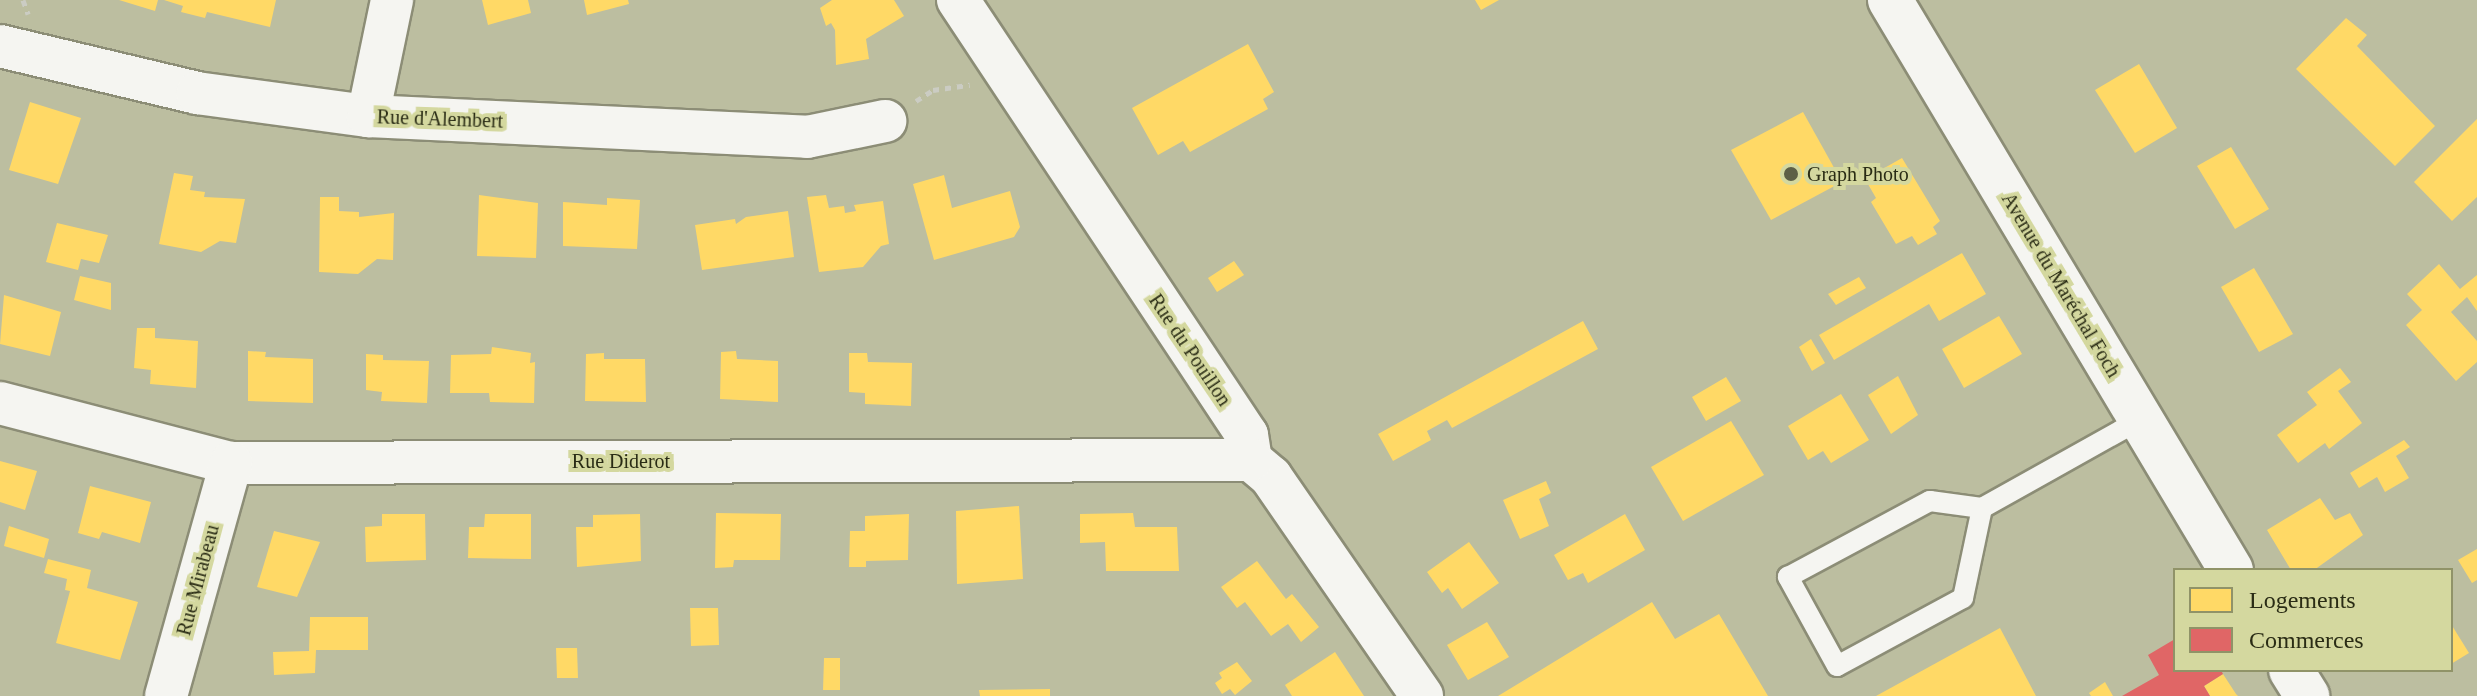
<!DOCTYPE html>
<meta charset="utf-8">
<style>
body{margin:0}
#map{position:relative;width:2477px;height:696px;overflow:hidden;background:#bcbea0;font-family:Georgia,serif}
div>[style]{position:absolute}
.homes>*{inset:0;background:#ffd966}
.shops>*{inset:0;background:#e06666}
.path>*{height:5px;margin-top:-2.5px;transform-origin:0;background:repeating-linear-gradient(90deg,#cbccc3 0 6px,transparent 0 12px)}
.roads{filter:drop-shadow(2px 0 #8c8d76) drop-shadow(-2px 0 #8c8d76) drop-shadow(0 2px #8c8d76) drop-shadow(0 -2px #8c8d76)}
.lane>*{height:20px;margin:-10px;padding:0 10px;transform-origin:10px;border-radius:10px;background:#f5f5f1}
.street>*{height:42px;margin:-21px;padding:0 21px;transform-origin:21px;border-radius:21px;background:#f5f5f1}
.secondary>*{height:44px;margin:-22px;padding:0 22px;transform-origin:22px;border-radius:22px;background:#f5f5f1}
.dots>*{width:22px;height:22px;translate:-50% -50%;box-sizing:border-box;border:4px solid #d4d89f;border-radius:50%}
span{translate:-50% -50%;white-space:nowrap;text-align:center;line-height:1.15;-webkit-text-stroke:8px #d4d89f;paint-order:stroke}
.street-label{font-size:20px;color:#2a2c15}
.poi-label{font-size:20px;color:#2a2c15}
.left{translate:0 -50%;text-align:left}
.legend{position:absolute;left:2173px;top:568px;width:280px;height:104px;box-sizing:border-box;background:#d4d89f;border:2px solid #909368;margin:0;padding:10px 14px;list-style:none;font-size:24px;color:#2a2c15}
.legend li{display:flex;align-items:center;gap:16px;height:40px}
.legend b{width:40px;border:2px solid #909368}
</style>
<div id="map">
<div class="homes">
<i style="clip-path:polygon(119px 0,158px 0,155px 11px)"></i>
<i style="clip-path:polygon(164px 0,276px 0,270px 27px,207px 12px,205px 18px,181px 12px,183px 6px)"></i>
<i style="clip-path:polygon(482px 0,528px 0,531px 13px,488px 25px)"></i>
<i style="clip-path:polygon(584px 0,628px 0,629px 4px,587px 15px)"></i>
<i style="clip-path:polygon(832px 0,894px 0,904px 16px,866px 39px,869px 59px,836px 65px,835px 30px,831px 23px,826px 26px,820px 8px)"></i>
<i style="clip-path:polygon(1475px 0,1499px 0,1481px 10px)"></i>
<i style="clip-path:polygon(2346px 18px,2367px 35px,2357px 46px,2435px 126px,2395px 166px,2296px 69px)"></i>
<i style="clip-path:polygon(1248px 44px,1274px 92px,1263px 99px,1268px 109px,1190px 152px,1183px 141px,1158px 155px,1132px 108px)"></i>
<i style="clip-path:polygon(2139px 64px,2177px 128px,2135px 153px,2095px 90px)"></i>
<i style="clip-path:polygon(30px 102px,81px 118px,58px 184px,9px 170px)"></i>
<i style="clip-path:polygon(1803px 112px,1842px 182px,1771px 220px,1731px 150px)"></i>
<i style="clip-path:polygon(2477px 119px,2477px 197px,2452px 221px,2414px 182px)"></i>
<i style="clip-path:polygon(2231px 147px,2269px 209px,2235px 229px,2197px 166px)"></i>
<i style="clip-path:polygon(1902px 158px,1940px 221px,1933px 227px,1937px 234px,1918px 245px,1912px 236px,1896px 244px,1871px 202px,1876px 198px,1865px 179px)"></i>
<i style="clip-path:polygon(174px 173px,193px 176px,190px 190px,205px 192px,204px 197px,245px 199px,236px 243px,220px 241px,201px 252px,159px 244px)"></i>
<i style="clip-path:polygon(944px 175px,952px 208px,1010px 191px,1020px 227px,1014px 237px,934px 260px,913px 184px)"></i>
<i style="clip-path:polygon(479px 195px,538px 203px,536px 258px,477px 256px)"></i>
<i style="clip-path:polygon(826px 195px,829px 208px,844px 206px,845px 213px,856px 211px,854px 205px,883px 201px,889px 244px,881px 246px,863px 267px,819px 272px,807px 197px)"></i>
<i style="clip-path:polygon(320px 197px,339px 197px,339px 211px,359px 212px,359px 217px,394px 213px,393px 260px,377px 259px,358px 274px,319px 272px)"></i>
<i style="clip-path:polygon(607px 198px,640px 200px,637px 249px,563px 246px,563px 202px,607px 205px)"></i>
<i style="clip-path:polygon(788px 211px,794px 257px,702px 270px,695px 225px,735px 219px,736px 224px,746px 217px)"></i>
<i style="clip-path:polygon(57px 223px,108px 235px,99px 263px,81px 259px,78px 270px,46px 262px)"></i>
<i style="clip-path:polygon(1962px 253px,1986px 294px,1939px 321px,1929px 304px,1834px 360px,1819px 335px)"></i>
<i style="clip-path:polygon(1234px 261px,1244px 275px,1217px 292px,1208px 278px)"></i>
<i style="clip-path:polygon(2439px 264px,2460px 289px,2477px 275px,2477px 311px,2467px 297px,2451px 312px,2477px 341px,2477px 362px,2456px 381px,2406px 325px,2422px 310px,2407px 294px)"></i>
<i style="clip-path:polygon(2254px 268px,2293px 334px,2259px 352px,2221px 287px)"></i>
<i style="clip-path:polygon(80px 276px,111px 283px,111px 310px,74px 300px)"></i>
<i style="clip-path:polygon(1859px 277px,1866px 288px,1836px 305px,1828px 294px)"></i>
<i style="clip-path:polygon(4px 295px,61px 312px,50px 356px,0 344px)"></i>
<i style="clip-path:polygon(1999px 316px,2022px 354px,1964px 388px,1942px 349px)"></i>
<i style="clip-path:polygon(1583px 321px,1598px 349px,1452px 428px,1447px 420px,1427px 431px,1431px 440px,1393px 461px,1378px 434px)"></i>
<i style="clip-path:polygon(137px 328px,155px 328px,155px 338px,198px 341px,196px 388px,150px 384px,151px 370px,134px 368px)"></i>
<i style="clip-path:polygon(1811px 339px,1825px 363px,1812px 371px,1799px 347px)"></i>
<i style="clip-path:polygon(492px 347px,531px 353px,530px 363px,535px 362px,534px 403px,490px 402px,489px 393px,450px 393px,451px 355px,491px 354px)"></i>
<i style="clip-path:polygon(248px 351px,266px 352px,265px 357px,313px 359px,313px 403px,248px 401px)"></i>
<i style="clip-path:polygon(736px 351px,737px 359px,778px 361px,778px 402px,720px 399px,721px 352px)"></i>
<i style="clip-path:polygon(604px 353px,604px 359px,645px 359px,646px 402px,585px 401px,586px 354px)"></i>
<i style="clip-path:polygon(849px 353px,867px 353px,868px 362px,912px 363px,911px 406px,865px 404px,865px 393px,849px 392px)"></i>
<i style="clip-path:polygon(366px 354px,383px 355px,383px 360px,429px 361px,427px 403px,381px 401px,382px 392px,366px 390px)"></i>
<i style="clip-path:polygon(2340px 368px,2351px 382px,2338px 391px,2362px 423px,2329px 449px,2325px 443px,2298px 463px,2277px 435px,2317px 405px,2307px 392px)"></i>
<i style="clip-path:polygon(1898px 376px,1918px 415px,1891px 434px,1868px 395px)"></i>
<i style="clip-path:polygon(1726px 377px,1741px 401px,1706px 421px,1692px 397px)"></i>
<i style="clip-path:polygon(1841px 394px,1869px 440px,1831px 463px,1823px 451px,1808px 460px,1788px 426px)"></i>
<i style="clip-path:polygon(1731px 421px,1764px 475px,1683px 521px,1651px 467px)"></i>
<i style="clip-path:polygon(2404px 440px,2410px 447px,2396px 456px,2409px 478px,2385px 492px,2377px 477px,2359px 488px,2350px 473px)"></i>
<i style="clip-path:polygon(0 461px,37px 471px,25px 510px,0 502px)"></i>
<i style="clip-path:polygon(1546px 481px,1551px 493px,1539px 499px,1549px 526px,1520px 539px,1503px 500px)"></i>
<i style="clip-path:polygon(90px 486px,151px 502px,140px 543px,102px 532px,99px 539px,78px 533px)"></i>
<i style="clip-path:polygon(2320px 498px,2335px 520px,2350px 513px,2363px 535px,2314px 570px,2291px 570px,2267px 530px)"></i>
<i style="clip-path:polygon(1019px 506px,1023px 579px,957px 584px,956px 511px)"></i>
<i style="clip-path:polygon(716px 513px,781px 514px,780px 560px,734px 560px,733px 567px,715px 568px)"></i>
<i style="clip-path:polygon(1133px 513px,1135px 527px,1177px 527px,1179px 571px,1106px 571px,1105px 542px,1080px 543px,1080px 514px)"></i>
<i style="clip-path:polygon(382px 514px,425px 514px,426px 560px,366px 562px,365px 527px,382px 526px)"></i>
<i style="clip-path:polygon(485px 514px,531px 514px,531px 559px,468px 558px,469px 527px,484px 527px)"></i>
<i style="clip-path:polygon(640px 514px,641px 561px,577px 567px,576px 527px,593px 527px,593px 515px)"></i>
<i style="clip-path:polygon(909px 514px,908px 560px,866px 561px,866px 567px,849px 567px,850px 531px,865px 531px,865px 516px)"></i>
<i style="clip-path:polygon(1625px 514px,1645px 550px,1588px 583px,1583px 573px,1568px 580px,1554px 555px)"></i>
<i style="clip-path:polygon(9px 526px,49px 539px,44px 558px,4px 546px)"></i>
<i style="clip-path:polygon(274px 531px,320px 542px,297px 597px,257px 587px)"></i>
<i style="clip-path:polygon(1469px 542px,1499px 583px,1462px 609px,1448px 588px,1442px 593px,1427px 572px)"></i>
<i style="clip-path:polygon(2477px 549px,2477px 580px,2472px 583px,2458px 560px)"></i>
<i style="clip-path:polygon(48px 559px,91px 570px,87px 588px,138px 602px,120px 660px,56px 643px,70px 591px,65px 590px,67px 579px,44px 573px)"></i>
<i style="clip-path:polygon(1257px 561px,1286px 599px,1292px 594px,1319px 627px,1301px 642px,1288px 624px,1271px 636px,1245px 602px,1237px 608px,1221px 587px)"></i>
<i style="clip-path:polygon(1652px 602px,1675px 639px,1719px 614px,1768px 696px,1498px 696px)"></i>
<i style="clip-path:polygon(690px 608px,718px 608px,719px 645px,691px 646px)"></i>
<i style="clip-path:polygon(310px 617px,368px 617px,368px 650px,316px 650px,315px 673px,274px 675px,273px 652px,309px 651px)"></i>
<i style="clip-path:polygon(1487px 622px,1509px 657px,1468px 680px,1447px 645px)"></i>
<i style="clip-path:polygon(2451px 624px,2469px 653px,2451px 664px)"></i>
<i style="clip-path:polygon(2000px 628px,2036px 696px,1876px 696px)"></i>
<i style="clip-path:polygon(556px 648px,577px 648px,578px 678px,557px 678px)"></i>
<i style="clip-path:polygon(1335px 652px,1364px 696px,1292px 696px,1285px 685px)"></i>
<i style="clip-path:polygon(824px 658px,840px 658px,840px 690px,823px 690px)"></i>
<i style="clip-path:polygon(1237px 662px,1252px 681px,1235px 695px,1230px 689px,1222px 694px,1215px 683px,1222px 678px,1219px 673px)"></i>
<i style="clip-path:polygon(2223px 674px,2236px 694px,2238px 696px,2210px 696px,2204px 686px)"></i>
<i style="clip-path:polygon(2105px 682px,2113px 696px,2091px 696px,2089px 693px)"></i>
<i style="clip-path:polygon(1050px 689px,1050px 696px,980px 696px,979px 690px)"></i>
</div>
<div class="shops">
<i style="clip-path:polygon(2175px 639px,2175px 670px,2221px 670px,2223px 674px,2204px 686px,2210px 696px,2122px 696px,2159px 675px,2148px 655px)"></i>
</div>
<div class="path">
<i style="left:23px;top:0;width:15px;rotate:70deg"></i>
<i style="left:916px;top:101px;width:20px;rotate:-33deg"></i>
<i style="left:933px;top:90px;width:37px;rotate:-8deg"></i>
</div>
<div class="roads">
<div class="lane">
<i style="left:1982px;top:508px;width:92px;rotate:101.9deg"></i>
<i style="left:1963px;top:598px;width:143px;rotate:151.6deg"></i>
<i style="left:1837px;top:666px;width:102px;rotate:-118.8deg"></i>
<i style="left:1788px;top:577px;width:161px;rotate:-28.2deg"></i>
<i style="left:1930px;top:501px;width:52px;rotate:7.7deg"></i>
<i style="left:1982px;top:508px;width:182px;rotate:-29.2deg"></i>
</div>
<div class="street">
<i style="left:958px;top:0;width:522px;rotate:56.4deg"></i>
<i style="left:1247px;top:435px;width:25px;rotate:81deg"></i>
<i style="left:1251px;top:460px;width:26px;rotate:40deg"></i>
<i style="left:1271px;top:477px;width:266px;rotate:55.4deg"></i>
<i style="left:0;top:46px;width:203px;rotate:13.4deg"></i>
<i style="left:197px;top:93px;width:173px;rotate:7.7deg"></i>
<i style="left:368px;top:116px;width:440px;rotate:2.7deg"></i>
<i style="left:807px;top:137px;width:80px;rotate:-11.6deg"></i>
<i style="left:368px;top:116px;width:118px;rotate:-78.3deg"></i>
<i style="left:0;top:403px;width:239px;rotate:14.6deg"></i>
<i style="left:231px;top:463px;width:1020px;rotate:-0.17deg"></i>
<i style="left:166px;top:696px;width:242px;rotate:-74.4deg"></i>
</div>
<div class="secondary">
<i style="left:1890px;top:0;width:664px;rotate:59.11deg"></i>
<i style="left:2291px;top:670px;width:31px;rotate:58deg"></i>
</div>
</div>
<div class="dots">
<i style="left:1791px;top:174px;background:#5d5f46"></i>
</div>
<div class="street-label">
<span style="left:440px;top:119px;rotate:2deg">Rue d'Alembert</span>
<span style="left:2061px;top:285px;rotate:59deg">Avenue du Maréchal Foch</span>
<span style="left:1190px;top:350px;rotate:56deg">Rue du Pouillon</span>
<span style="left:621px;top:461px">Rue Diderot</span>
<span style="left:198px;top:580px;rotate:-75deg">Rue Mirabeau</span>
</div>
<div class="poi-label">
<span class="left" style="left:1807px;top:174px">Graph Photo</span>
</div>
<ul class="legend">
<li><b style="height:22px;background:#ffd966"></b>Logements</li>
<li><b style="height:22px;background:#e06666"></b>Commerces</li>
</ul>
</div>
